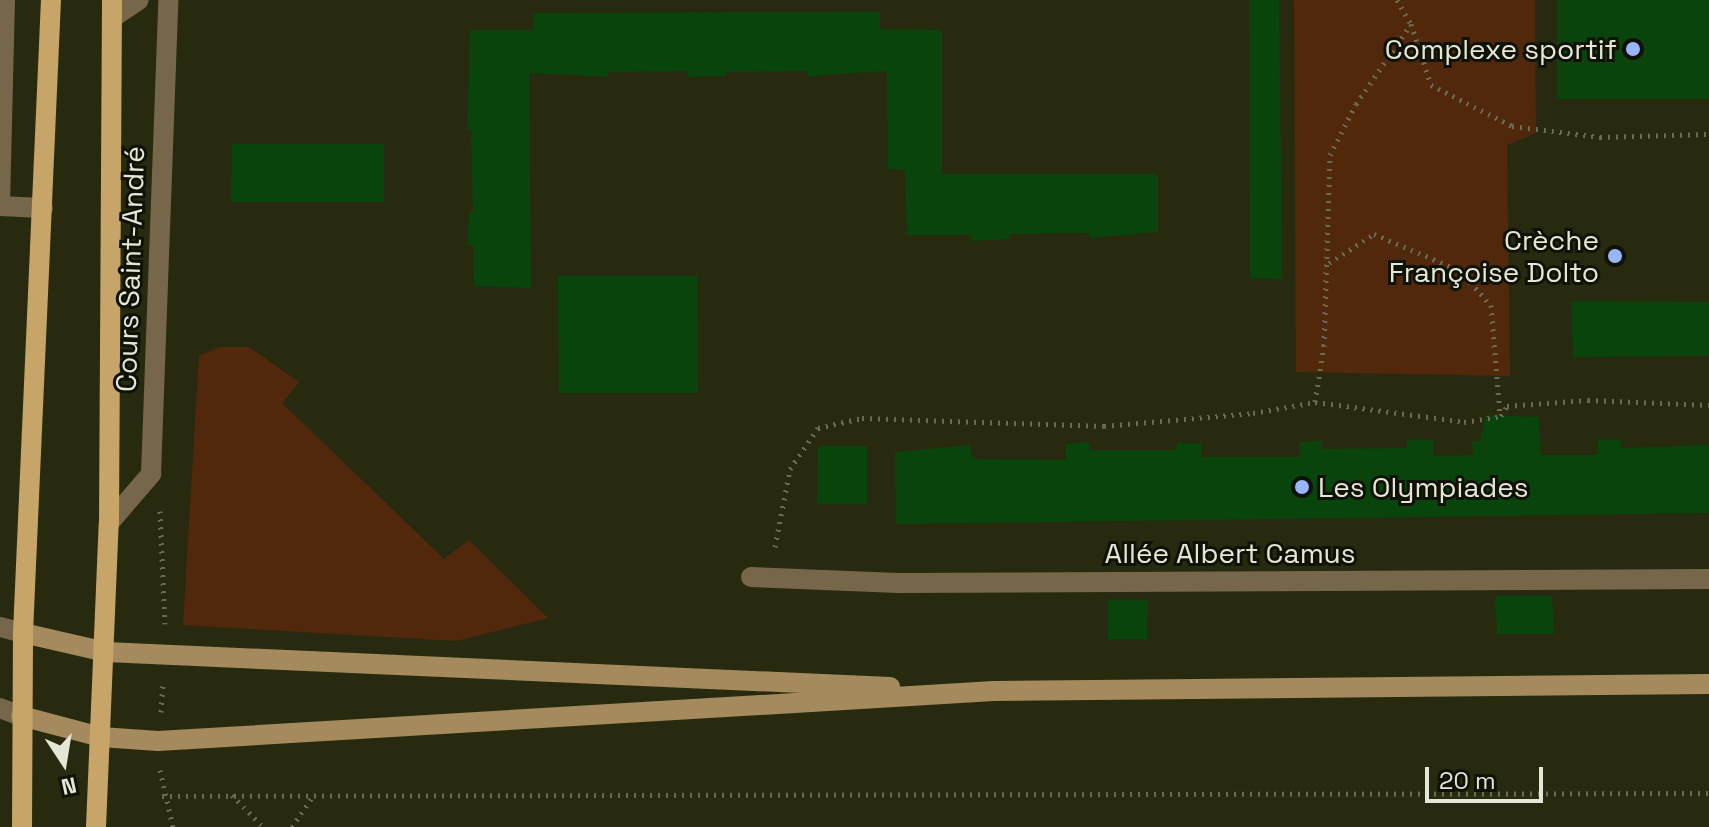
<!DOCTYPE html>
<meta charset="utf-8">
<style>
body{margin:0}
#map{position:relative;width:1709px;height:827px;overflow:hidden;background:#282a0f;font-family:"Space Grotesk",sans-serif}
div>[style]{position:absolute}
.green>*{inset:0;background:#52280c}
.building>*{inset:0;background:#08440b}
.path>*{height:5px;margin-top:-2.5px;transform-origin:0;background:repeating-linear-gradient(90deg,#696b53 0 2px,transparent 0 8px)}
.street>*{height:20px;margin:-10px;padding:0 10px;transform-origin:10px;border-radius:10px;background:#77674a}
.secondary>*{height:20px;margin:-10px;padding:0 10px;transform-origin:10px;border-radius:10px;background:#a48a5c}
.primary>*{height:20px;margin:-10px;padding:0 10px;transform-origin:10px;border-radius:10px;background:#c7a568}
.dots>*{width:22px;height:22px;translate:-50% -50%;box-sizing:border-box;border:4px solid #111207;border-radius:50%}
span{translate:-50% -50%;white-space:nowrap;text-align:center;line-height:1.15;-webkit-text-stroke:6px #111207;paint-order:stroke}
.poi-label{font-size:28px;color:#e5e7d6}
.right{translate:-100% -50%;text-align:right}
.left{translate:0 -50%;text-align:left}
.street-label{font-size:28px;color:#e5e7d6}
.north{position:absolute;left:24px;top:723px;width:80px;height:80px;-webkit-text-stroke:6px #111207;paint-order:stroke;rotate:168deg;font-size:22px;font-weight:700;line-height:32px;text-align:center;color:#e5e7d6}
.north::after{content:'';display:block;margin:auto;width:28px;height:36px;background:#e5e7d6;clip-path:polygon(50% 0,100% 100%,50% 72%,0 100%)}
.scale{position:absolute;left:1425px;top:767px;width:118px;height:36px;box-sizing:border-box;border:4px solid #e5e7d6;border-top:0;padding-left:10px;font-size:24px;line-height:28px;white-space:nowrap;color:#e5e7d6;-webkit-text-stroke:6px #111207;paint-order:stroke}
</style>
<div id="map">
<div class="green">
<i style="clip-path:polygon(1294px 0,1535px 0,1536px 133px,1507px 145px,1510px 376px,1296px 372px)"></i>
<i style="clip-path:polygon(220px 347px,249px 347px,299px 382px,282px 403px,444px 559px,469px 540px,548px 618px,456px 641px,183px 625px,199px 356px)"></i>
</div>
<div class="building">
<i style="clip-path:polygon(1249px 0,1279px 0,1282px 279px,1250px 278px)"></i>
<i style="clip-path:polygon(1557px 0,1709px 0,1709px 99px,1557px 99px)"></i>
<i style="clip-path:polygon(880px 12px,880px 29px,942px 30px,942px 174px,1158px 174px,1158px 232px,1089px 238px,1089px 233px,1009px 234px,1009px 239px,972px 241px,972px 235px,907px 235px,905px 170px,888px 169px,887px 71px,808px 76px,807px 71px,725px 72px,726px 76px,688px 77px,687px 71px,608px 72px,608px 77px,529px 73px,531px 288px,474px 286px,473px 245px,467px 245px,469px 212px,473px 211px,471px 130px,467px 130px,470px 30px,534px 30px,533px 13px)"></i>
<i style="clip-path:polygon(232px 144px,384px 144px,384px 202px,231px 202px)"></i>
<i style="clip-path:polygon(558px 276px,697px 276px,698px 393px,559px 393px)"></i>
<i style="clip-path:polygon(1571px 301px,1709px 302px,1709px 356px,1573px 357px)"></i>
<i style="clip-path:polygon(1486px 415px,1539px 417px,1541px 455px,1598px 455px,1598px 440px,1621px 440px,1621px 448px,1709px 445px,1709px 513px,896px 524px,895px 452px,970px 445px,973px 459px,1066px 460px,1066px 444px,1089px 442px,1090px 450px,1176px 450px,1177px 443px,1201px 444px,1201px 457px,1299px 457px,1299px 442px,1322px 441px,1322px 449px,1407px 448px,1407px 440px,1433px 440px,1433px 456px,1474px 455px,1471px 442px,1480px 441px)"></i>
<i style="clip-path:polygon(818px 446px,867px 446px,867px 504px,817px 504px)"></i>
<i style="clip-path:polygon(1495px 596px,1552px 596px,1554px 634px,1497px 634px)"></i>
<i style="clip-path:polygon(1108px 600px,1148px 600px,1147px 639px,1108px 639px)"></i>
</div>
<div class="path">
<i style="left:1397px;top:0;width:28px;rotate:60deg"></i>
<i style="left:1411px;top:24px;width:64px;rotate:71.8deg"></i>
<i style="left:1431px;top:85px;width:91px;rotate:26.8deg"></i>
<i style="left:1512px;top:126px;width:89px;rotate:7.1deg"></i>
<i style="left:1600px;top:137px;width:109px;rotate:-1.6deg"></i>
<i style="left:1329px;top:263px;width:54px;rotate:-32.8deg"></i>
<i style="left:1374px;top:234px;width:92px;rotate:23deg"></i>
<i style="left:1459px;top:270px;width:47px;rotate:47.6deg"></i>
<i style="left:1491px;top:305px;width:109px;rotate:85.3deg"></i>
<i style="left:1315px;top:402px;width:57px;rotate:-80.9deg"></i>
<i style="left:1324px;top:346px;width:191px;rotate:-88.2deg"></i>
<i style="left:1330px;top:155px;width:57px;rotate:-63deg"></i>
<i style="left:1356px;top:104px;width:97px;rotate:-55.5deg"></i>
<i style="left:160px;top:511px;width:113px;rotate:87.5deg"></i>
<i style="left:775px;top:547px;width:79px;rotate:-79.1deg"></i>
<i style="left:790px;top:469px;width:50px;rotate:-55.7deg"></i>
<i style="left:818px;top:428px;width:45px;rotate:-12.8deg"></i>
<i style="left:862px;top:418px;width:242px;rotate:1.9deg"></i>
<i style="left:1104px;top:426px;width:150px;rotate:-5deg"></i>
<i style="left:1253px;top:413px;width:63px;rotate:-10.1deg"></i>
<i style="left:1315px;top:402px;width:150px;rotate:7.6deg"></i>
<i style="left:1464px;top:422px;width:37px;rotate:-9deg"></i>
<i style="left:1501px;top:416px;width:12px;rotate:-59deg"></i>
<i style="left:1507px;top:406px;width:81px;rotate:-4.2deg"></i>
<i style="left:1588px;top:400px;width:121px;rotate:2.4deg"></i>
<i style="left:161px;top:712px;width:30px;rotate:-86deg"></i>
<i style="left:160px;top:770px;width:58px;rotate:77.2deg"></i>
<i style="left:232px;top:795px;width:45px;rotate:45.9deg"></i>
<i style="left:162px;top:796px;width:1547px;rotate:-0.11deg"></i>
<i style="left:292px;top:827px;width:40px;rotate:-56deg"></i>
</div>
<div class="street">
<i style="left:5px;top:0;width:206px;rotate:91.4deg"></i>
<i style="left:0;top:206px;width:43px;rotate:2.7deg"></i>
<i style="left:112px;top:18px;width:32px;rotate:-34deg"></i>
<i style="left:109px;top:523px;width:65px;rotate:-49.4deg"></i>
<i style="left:151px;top:474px;width:474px;rotate:-87.9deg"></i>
<i style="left:751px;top:577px;width:147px;rotate:2.3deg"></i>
<i style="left:898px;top:583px;width:811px;rotate:-0.28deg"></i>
<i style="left:0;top:627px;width:24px;rotate:15deg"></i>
<i style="left:0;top:708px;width:22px;rotate:21deg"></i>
</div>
<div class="secondary">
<i style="left:23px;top:633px;width:85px;rotate:12.9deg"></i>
<i style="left:106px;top:652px;width:785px;rotate:2.56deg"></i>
<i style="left:21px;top:716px;width:83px;rotate:14.7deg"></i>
<i style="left:101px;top:737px;width:57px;rotate:4deg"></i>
<i style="left:158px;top:741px;width:837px;rotate:-3.42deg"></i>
<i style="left:994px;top:691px;width:715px;rotate:-0.56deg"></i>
</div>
<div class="primary">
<i style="left:22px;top:827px;width:194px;rotate:-89.7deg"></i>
<i style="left:23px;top:633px;width:634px;rotate:-87.47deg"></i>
<i style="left:96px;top:827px;width:304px;rotate:-87.6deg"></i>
<i style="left:109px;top:523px;width:523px;rotate:-89.67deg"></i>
</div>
<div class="dots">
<i style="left:1633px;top:49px;background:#98b5fd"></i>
<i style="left:1615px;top:256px;background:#98b5fd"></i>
<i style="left:1302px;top:487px;background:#98b5fd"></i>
</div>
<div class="poi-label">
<span class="right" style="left:1617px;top:49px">Complexe sportif</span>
<span class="right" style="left:1599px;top:256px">Crèche<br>Françoise Dolto</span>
<span class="left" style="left:1318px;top:487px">Les Olympiades</span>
</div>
<div class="street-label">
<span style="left:130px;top:269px;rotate:-88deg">Cours Saint-André</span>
<span style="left:1230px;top:553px">Allée Albert Camus</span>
</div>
<div class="north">N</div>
<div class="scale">20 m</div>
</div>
